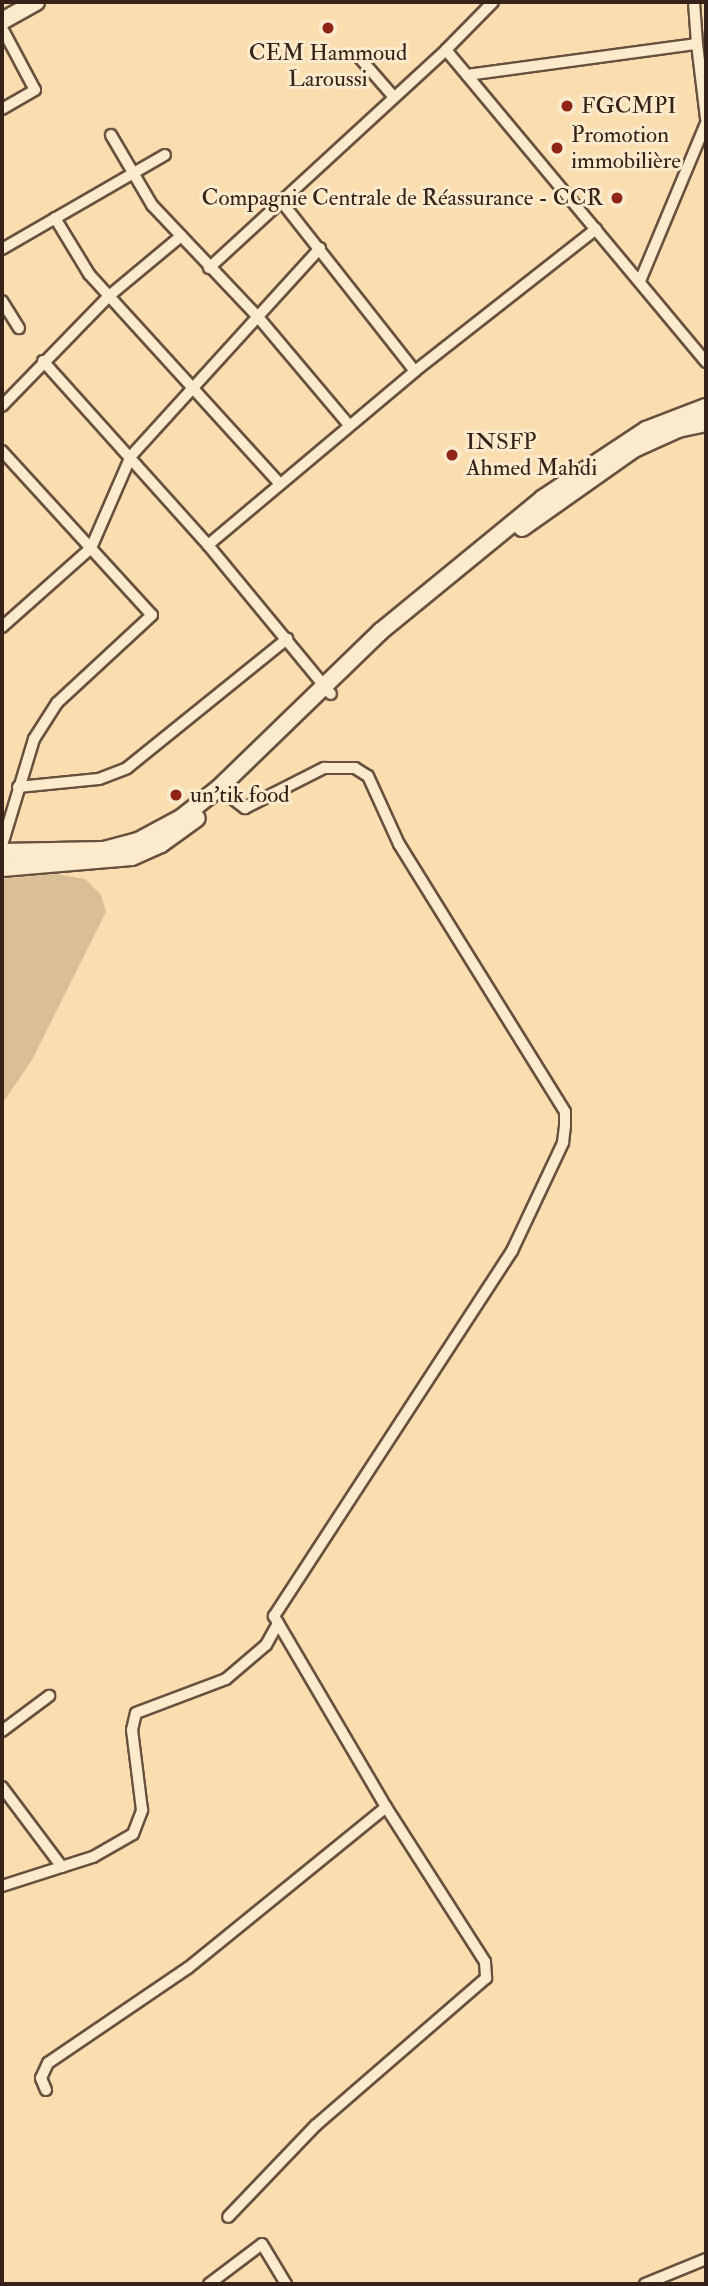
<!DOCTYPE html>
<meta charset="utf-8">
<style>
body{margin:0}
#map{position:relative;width:708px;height:2286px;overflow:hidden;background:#fbdeb0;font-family:"IM FELL Double Pica",serif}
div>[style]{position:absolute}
.green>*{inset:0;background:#dabe96}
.roads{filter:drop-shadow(2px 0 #68513f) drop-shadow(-2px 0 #68513f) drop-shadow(0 2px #68513f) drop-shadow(0 -2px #68513f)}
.street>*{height:10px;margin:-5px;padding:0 5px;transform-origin:5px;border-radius:5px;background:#fceacc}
.secondary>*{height:16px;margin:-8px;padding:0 8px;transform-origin:8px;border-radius:8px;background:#fceacc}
.dots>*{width:19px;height:19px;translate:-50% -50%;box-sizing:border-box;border:4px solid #fceacc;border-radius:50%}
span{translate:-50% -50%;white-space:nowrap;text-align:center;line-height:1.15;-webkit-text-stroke:6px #fceacc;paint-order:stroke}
.poi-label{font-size:23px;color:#372219}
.left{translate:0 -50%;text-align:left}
.right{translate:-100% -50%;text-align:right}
.frame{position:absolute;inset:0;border:4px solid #372219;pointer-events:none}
</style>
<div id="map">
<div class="green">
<i style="clip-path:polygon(56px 874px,85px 879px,101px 895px,106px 912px,32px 1060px,2px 1104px,2px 879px)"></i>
</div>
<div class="roads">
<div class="street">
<i style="left:493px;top:2px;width:67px;rotate:134.4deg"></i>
<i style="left:446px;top:50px;width:406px;rotate:50.2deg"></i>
<i style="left:694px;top:2px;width:42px;rotate:85.9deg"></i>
<i style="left:2px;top:28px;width:70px;rotate:62deg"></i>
<i style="left:35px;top:90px;width:38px;rotate:150deg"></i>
<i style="left:359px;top:57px;width:52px;rotate:48.9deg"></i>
<i style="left:467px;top:75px;width:232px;rotate:-7.7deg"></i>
<i style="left:697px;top:44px;width:75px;rotate:83.1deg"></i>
<i style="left:111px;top:135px;width:81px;rotate:59.6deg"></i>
<i style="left:152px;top:205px;width:154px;rotate:46.6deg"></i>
<i style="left:258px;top:317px;width:141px;rotate:49.9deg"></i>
<i style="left:281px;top:201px;width:216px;rotate:51.8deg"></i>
<i style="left:55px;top:218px;width:66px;rotate:58.7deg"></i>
<i style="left:89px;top:274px;width:284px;rotate:47.7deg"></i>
<i style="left:2px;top:249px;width:188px;rotate:-30deg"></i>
<i style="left:209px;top:268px;width:322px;rotate:-42.6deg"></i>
<i style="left:640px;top:281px;width:171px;rotate:-67.3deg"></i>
<i style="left:2px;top:301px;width:32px;rotate:58deg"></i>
<i style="left:43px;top:361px;width:247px;rotate:48.1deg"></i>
<i style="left:208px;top:545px;width:193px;rotate:50.5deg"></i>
<i style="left:2px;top:406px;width:153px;rotate:-45.8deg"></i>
<i style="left:109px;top:296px;width:94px;rotate:-39.8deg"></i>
<i style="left:2px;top:451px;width:222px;rotate:47.6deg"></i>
<i style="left:152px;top:615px;width:129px;rotate:137.2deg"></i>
<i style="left:57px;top:703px;width:43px;rotate:122.6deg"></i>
<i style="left:34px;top:739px;width:111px;rotate:106.8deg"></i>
<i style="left:208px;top:545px;width:270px;rotate:-40deg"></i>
<i style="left:415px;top:371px;width:230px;rotate:-38.1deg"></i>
<i style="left:2px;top:627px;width:119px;rotate:-41.6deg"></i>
<i style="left:91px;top:548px;width:100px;rotate:-66.5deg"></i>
<i style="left:131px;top:456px;width:281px;rotate:-47.7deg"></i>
<i style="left:18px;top:787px;width:81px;rotate:-5.6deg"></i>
<i style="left:99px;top:779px;width:30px;rotate:-21deg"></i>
<i style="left:127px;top:768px;width:206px;rotate:-38.9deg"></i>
<i style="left:219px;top:788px;width:33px;rotate:38deg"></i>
<i style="left:245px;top:808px;width:89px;rotate:-26.9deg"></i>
<i style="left:324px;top:768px;width:31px"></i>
<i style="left:355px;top:768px;width:15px;rotate:32deg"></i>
<i style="left:368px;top:776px;width:75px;rotate:65.5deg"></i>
<i style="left:399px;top:844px;width:315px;rotate:58.2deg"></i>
<i style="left:565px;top:1112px;width:14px;rotate:90deg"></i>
<i style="left:565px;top:1126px;width:17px;rotate:97deg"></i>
<i style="left:563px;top:1143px;width:119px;rotate:115.3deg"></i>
<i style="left:512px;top:1251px;width:436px;rotate:123.1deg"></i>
<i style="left:274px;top:1616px;width:221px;rotate:59.6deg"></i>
<i style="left:386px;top:1807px;width:184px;rotate:57.4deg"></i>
<i style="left:485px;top:1962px;width:16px;rotate:86deg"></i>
<i style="left:486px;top:1978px;width:225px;rotate:139.1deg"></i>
<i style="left:316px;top:2125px;width:127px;rotate:133.7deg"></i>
<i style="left:2px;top:1731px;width:59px;rotate:-36.7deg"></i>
<i style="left:2px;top:1787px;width:100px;rotate:53.1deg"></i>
<i style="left:2px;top:1886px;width:96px;rotate:-17.7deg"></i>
<i style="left:93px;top:1857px;width:46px;rotate:-29.9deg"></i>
<i style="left:133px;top:1834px;width:26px;rotate:-69deg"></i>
<i style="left:142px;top:1810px;width:81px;rotate:-97.1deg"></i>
<i style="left:132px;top:1730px;width:17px;rotate:-77deg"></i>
<i style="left:136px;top:1713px;width:96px;rotate:-20.7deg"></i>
<i style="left:226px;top:1679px;width:52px;rotate:-40.4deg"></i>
<i style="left:266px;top:1645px;width:25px;rotate:-61deg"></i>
<i style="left:46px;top:2090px;width:13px;rotate:-113deg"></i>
<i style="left:41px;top:2078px;width:17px;rotate:-65deg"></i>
<i style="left:48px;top:2063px;width:169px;rotate:-34.2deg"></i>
<i style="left:188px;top:1968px;width:255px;rotate:-39.1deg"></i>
<i style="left:209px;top:2284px;width:66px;rotate:-37deg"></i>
<i style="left:262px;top:2244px;width:47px;rotate:59deg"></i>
<i style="left:645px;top:2284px;width:66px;rotate:-22.3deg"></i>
</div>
<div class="secondary">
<i style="left:2px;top:21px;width:39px;rotate:-29deg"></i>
<i style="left:522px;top:528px;width:137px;rotate:-35.2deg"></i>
<i style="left:634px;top:449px;width:48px;rotate:-24.4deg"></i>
<i style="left:678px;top:429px;width:29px;rotate:-12deg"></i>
<i style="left:2px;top:852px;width:102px;rotate:-1.1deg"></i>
<i style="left:104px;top:850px;width:35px;rotate:-15deg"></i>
<i style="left:138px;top:841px;width:49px;rotate:-28.1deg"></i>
<i style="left:181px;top:818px;width:48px;rotate:-38.3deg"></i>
<i style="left:219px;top:788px;width:226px;rotate:-44.1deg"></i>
<i style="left:381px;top:631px;width:208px;rotate:-39.3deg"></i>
<i style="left:542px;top:499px;width:125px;rotate:-33.6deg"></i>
<i style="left:646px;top:430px;width:64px;rotate:-21deg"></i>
<i style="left:2px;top:868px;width:130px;rotate:-4.8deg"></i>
<i style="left:132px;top:857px;width:32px;rotate:-24deg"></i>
<i style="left:161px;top:844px;width:44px;rotate:-35.8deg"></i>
</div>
</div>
<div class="dots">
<i style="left:328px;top:28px;background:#8f2418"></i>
<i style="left:567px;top:106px;background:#8f2418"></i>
<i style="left:557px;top:148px;background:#8f2418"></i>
<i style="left:617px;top:198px;background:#8f2418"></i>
<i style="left:452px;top:455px;background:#8f2418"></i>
<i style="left:176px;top:795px;background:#8f2418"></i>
</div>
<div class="poi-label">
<span style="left:328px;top:66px">CEM Hammoud<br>Laroussi</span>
<span class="left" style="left:581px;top:106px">FGCMPI</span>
<span class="left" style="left:571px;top:148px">Promotion<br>immobilière</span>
<span class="right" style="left:603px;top:198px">Compagnie Centrale de Réassurance - CCR</span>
<span class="left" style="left:466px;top:455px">INSFP<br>Ahmed Mahdi</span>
<span class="left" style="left:190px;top:795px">un'tik food</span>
</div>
<div class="frame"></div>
</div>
